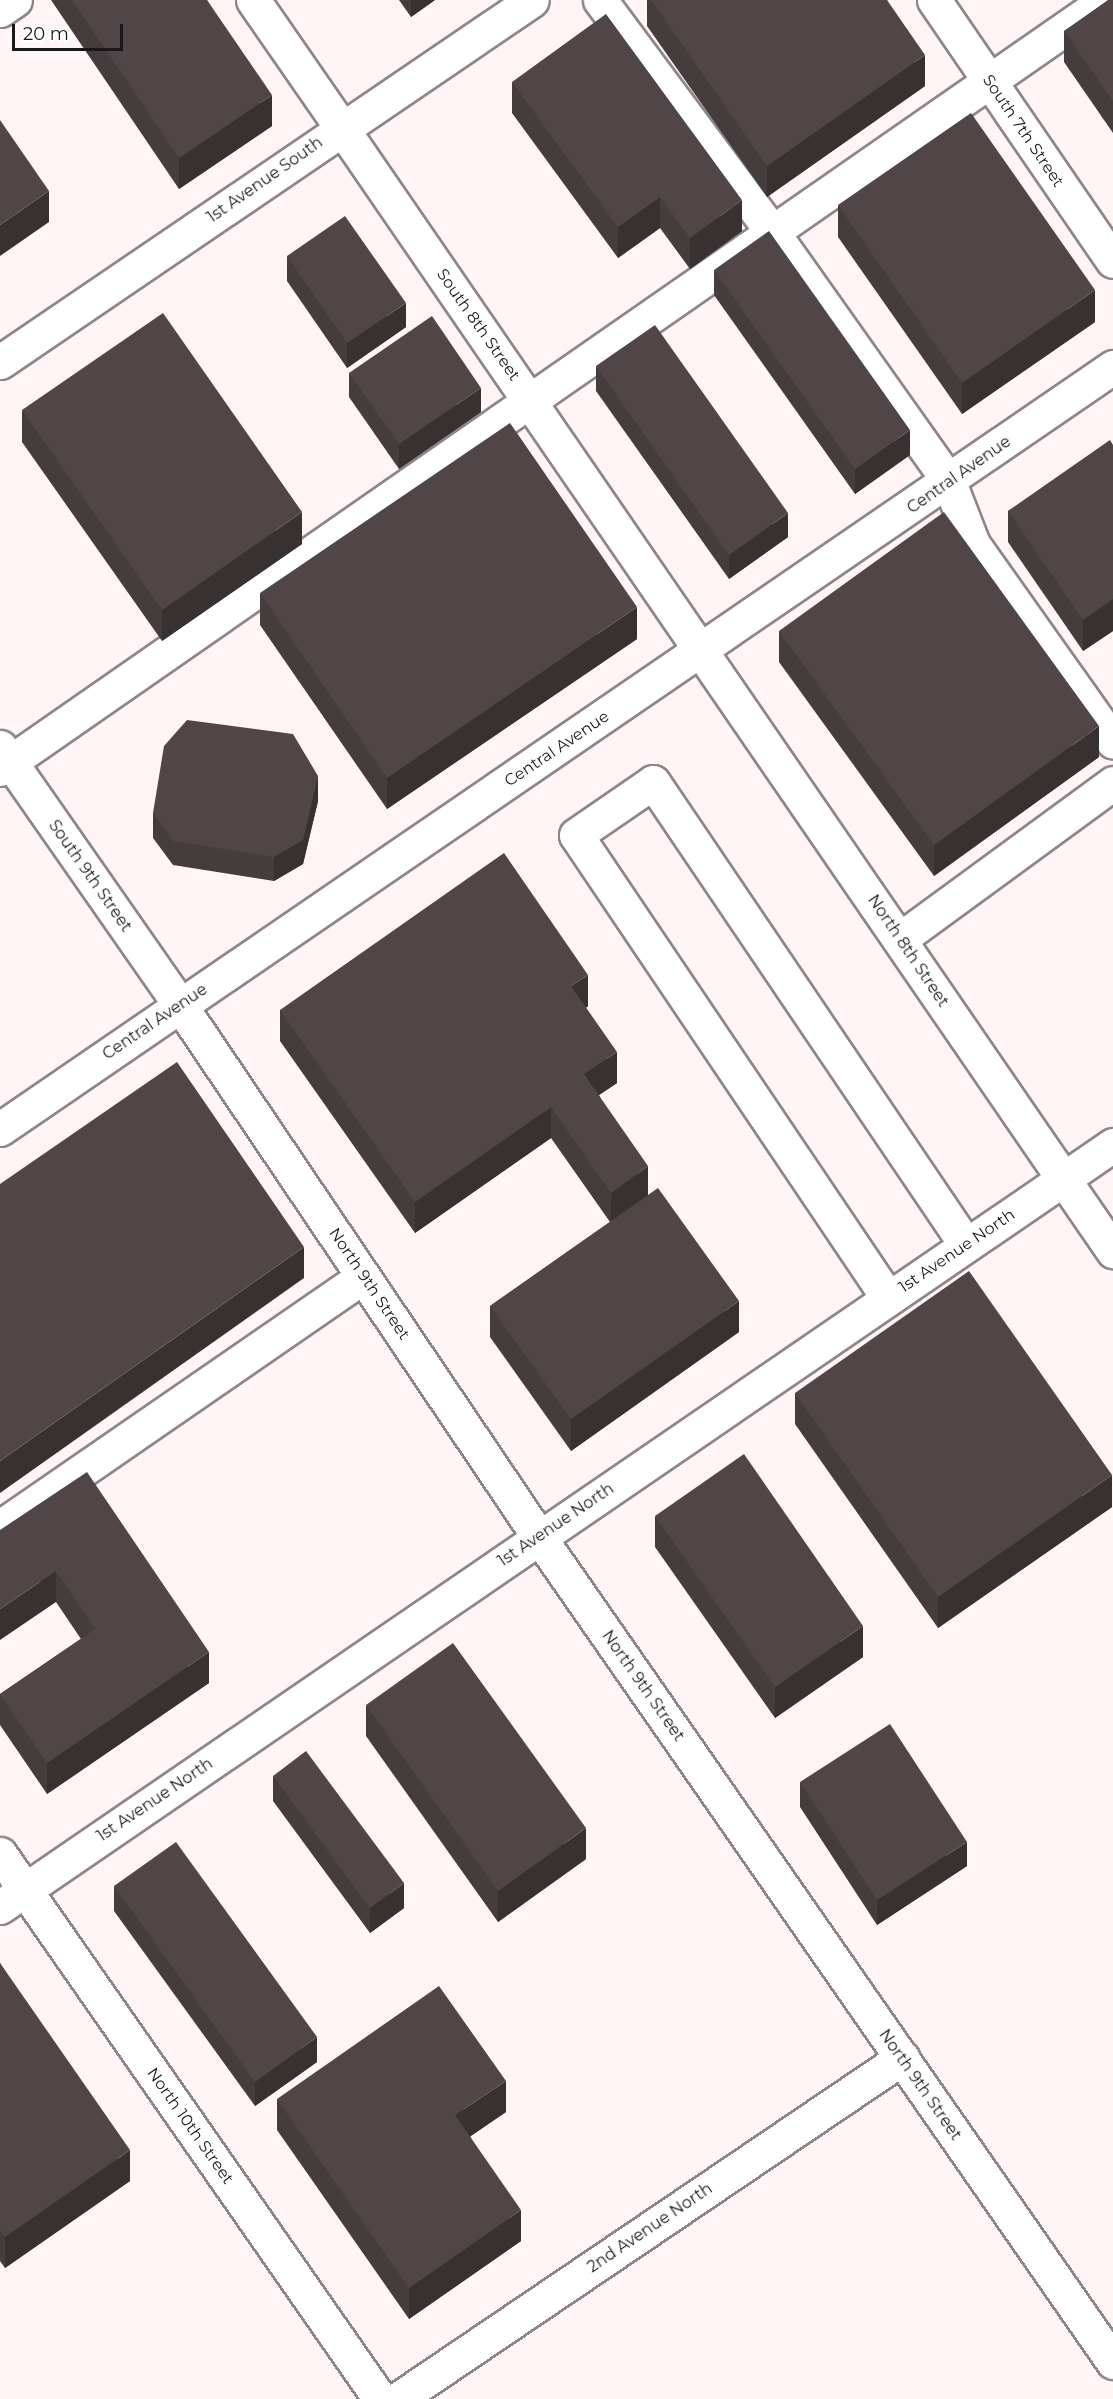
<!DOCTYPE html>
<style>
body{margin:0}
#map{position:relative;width:1113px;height:2399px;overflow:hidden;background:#fff5f6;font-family:Montserrat,sans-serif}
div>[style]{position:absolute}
.roads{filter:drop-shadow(2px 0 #908587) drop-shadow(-2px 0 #908587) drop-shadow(0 2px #908587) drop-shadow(0 -2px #908587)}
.minor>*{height:33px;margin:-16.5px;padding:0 16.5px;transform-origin:16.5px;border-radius:16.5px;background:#fff}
.major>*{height:33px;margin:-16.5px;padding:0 16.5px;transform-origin:16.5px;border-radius:16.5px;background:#fff}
.wall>*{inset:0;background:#453c3d}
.shaded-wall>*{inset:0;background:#383132}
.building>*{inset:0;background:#504647}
span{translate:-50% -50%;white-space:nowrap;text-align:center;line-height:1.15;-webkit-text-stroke:6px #fff;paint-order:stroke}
.street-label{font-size:16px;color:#1b1718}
.scale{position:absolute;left:12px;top:24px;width:111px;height:27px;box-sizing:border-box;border:3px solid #1b1718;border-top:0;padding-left:8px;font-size:18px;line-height:21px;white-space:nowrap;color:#1b1718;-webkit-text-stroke:4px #fff;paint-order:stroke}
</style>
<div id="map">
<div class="roads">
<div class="minor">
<i style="left:600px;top:0;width:290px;rotate:53.4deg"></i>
<i style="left:773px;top:233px;width:305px;rotate:54.7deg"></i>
<i style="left:949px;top:482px;width:66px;rotate:68.8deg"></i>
<i style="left:973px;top:544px;width:242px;rotate:54.7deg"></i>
<i style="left:0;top:10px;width:18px;rotate:-34deg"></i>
<i style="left:341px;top:127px;width:1364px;rotate:55.52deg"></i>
<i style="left:0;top:769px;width:1347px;rotate:-34.81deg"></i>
<i style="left:900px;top:939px;width:264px;rotate:-36.2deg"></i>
<i style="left:888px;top:1298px;width:558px;rotate:-123.97deg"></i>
<i style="left:576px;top:835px;width:93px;rotate:-34.5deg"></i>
<i style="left:653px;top:782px;width:559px;rotate:55.94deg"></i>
<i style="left:0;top:1527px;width:441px;rotate:-34.6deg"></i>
<i style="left:0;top:1854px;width:664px;rotate:55.11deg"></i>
<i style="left:398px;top:2399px;width:609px;rotate:-34.08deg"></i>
</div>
<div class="major">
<i style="left:253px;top:0;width:155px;rotate:55.3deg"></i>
<i style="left:934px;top:0;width:316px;rotate:55.6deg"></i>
<i style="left:0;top:362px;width:643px;rotate:-34.23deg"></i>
<i style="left:0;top:747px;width:315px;rotate:55.1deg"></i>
<i style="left:180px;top:1005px;width:642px;rotate:55.99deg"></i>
<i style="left:539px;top:1537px;width:1005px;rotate:55.17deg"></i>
<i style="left:0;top:1129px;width:1349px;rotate:-34.4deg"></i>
<i style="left:0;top:1907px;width:1349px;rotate:-34.4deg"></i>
</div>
</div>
<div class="wall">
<i style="clip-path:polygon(51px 0,207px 0,272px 126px,179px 189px)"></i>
<i style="clip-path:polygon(399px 0,435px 0,411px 17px)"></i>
<i style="clip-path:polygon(647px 0,887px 0,925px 86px,767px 197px,647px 26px)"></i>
<i style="clip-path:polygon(1113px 0,1113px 133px,1064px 62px,1064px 31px)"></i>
<i style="clip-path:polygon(512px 82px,742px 231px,690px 269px,660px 228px,618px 258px,512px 113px)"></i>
<i style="clip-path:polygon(838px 205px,1095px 322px,962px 414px,838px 237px)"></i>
<i style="clip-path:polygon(287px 256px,406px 327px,347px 368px,287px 281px)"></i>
<i style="clip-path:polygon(714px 270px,910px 455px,855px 494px,714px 295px)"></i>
<i style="clip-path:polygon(596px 366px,788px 537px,729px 579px,596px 391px)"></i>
<i style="clip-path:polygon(349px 373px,481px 412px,399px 469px,349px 397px)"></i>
<i style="clip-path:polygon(22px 410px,302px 544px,162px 641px,22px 442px)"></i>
<i style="clip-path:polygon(1113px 445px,1113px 631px,1083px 651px,1008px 542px,1008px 511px)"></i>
<i style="clip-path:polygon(260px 593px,637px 639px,387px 809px,260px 625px)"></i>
<i style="clip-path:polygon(779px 631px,1099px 757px,934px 876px,779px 662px)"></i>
<i style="clip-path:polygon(318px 801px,303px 864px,274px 881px,173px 865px,153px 838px,153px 813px)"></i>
<i style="clip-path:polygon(588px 1006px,586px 1008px,617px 1083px,599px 1095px,648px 1195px,739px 1332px,571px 1451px,490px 1337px,490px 1306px,610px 1222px,551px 1138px,415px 1233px,280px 1041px,280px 1010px)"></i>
<i style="clip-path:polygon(795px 1393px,1112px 1507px,938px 1628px,795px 1424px)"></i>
<i style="clip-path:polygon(655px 1516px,863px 1657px,775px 1718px,655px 1547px)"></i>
<i style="clip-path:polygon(0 1530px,209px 1683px,47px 1794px,0 1725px,0 1694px,81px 1639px,56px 1602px)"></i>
<i style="clip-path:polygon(366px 1705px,586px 1859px,498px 1922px,366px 1736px)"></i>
<i style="clip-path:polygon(273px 1776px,404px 1908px,370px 1933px,273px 1801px)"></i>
<i style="clip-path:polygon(800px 1782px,967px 1866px,877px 1925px,800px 1807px)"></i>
<i style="clip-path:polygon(114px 1886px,317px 2062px,255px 2106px,114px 1911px)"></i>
<i style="clip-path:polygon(0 1963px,130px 2181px,5px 2268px,0 2261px)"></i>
<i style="clip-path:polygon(277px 2099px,506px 2112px,470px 2136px,521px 2241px,409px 2319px,277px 2130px)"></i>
</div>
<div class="shaded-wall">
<i style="clip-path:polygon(411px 0,435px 0,411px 17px)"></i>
<i style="clip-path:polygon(925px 55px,925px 86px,767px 197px,767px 166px)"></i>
<i style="clip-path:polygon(272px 95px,272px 126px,179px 189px,179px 158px)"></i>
<i style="clip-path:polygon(49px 191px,49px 222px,0 256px,0 225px)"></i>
<i style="clip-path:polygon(660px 197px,660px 228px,618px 258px,618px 227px)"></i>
<i style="clip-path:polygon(742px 200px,742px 231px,690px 269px,690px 238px)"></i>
<i style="clip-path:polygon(1095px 290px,1095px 322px,962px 414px,962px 383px)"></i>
<i style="clip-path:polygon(406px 303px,406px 327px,347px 368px,347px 343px)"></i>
<i style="clip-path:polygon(481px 388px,481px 412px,399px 469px,399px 444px)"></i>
<i style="clip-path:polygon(910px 430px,910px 455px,855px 494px,855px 469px)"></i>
<i style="clip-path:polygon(302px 512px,302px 544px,162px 641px,162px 610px)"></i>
<i style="clip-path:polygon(788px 513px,788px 537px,729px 579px,729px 555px)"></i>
<i style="clip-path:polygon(1113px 599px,1113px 631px,1083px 651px,1083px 620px)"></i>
<i style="clip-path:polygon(637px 607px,637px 639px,387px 809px,387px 778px)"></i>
<i style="clip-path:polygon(1099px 726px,1099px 757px,934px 876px,934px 845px)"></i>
<i style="clip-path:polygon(318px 776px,318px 801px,303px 864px,274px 881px,274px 857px)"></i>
<i style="clip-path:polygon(588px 975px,588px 1006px,571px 1018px,571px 986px)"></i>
<i style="clip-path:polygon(617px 1052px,617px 1083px,584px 1105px,584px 1074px)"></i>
<i style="clip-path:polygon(551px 1107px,551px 1138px,415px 1233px,415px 1202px)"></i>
<i style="clip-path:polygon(648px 1166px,648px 1198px,611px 1224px,611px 1193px)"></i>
<i style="clip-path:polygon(304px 1247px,304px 1278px,0 1493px,0 1461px)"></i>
<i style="clip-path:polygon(739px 1301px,739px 1332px,571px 1451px,571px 1419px)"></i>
<i style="clip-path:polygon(1112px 1475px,1112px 1507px,938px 1628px,938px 1597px)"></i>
<i style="clip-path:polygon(56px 1571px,56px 1602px,0 1640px,0 1609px)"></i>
<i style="clip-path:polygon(863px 1626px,863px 1657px,775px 1718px,775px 1687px)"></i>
<i style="clip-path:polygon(209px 1652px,209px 1683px,47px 1794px,47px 1763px)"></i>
<i style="clip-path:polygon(586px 1828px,586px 1859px,498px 1922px,498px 1891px)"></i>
<i style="clip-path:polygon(967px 1842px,967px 1866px,877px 1925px,877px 1900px)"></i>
<i style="clip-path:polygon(404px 1883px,404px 1908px,370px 1933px,370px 1908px)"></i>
<i style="clip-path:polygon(317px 2037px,317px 2062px,255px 2106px,255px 2082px)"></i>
<i style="clip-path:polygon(506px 2081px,506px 2112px,455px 2147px,455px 2115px)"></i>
<i style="clip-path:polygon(130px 2150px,130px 2181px,5px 2268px,5px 2237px)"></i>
<i style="clip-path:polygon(521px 2210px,521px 2241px,409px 2319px,409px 2288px)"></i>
</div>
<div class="building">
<i style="clip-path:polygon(72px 0,207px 0,272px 95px,179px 158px)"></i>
<i style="clip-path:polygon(651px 0,887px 0,925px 55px,767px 166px)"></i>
<i style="clip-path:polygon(1108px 0,1113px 0,1113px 101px,1064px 31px)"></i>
<i style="clip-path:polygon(606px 14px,742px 200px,690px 238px,660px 197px,618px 227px,512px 82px)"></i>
<i style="clip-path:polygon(971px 113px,1095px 290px,962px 383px,838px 205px)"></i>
<i style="clip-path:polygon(0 120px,49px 191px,0 225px)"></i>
<i style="clip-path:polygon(345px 216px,406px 303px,347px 343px,287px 256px)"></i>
<i style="clip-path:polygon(769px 231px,910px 430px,855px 469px,714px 270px)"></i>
<i style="clip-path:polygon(163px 313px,302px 512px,162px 610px,22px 410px)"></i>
<i style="clip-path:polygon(432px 316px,481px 388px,399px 444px,349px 373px)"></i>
<i style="clip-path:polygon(655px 325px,788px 513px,729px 555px,596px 366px)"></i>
<i style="clip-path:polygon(510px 423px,637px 607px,387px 778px,260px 593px)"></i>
<i style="clip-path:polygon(1110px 440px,1113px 445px,1113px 599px,1083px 620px,1008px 511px)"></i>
<i style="clip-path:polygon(944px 512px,1099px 726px,934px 845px,779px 631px)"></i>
<i style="clip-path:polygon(187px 720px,293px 734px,318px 776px,303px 840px,274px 857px,173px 841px,153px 813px,164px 746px)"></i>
<i style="clip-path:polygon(504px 853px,588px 975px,571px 986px,617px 1052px,584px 1074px,648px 1166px,611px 1193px,551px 1107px,415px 1202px,280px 1010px)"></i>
<i style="clip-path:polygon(177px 1062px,304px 1247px,0 1461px,0 1184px)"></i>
<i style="clip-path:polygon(658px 1188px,739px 1301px,571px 1419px,490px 1306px)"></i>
<i style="clip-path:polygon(969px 1271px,1112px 1475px,938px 1597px,795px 1393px)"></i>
<i style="clip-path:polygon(744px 1454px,863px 1626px,775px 1687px,655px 1516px)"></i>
<i style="clip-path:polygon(87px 1472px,209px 1652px,47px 1763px,0 1694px,95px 1629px,56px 1571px,0 1609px,0 1530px)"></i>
<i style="clip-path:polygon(453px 1643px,586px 1828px,498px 1891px,366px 1705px)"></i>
<i style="clip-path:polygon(890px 1724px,967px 1842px,877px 1900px,800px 1782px)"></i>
<i style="clip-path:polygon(306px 1751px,404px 1883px,370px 1908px,273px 1776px)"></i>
<i style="clip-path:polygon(176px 1842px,317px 2037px,255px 2082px,114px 1886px)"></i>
<i style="clip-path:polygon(0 1963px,130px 2150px,5px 2237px,0 2230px)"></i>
<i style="clip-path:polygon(439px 1986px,506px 2081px,455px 2115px,521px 2210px,409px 2288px,277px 2099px)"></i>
</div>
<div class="street-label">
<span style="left:1023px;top:131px;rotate:56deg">South 7th Street</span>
<span style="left:265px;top:180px;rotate:-35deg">1st Avenue South</span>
<span style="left:478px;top:325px;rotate:55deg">South 8th Street</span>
<span style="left:959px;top:475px;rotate:-35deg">Central Avenue</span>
<span style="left:557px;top:749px;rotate:-34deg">Central Avenue</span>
<span style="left:90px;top:876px;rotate:55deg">South 9th Street</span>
<span style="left:908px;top:951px;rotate:56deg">North 8th Street</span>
<span style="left:155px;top:1022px;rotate:-34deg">Central Avenue</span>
<span style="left:957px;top:1251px;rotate:-34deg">1st Avenue North</span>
<span style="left:369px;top:1284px;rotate:56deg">North 9th Street</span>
<span style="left:556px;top:1525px;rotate:-34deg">1st Avenue North</span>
<span style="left:643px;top:1686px;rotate:55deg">North 9th Street</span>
<span style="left:155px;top:1800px;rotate:-34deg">1st Avenue North</span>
<span style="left:920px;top:2085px;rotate:55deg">North 9th Street</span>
<span style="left:190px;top:2126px;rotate:55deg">North 10th Street</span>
<span style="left:650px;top:2228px;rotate:-34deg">2nd Avenue North</span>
</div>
<div class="scale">20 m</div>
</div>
